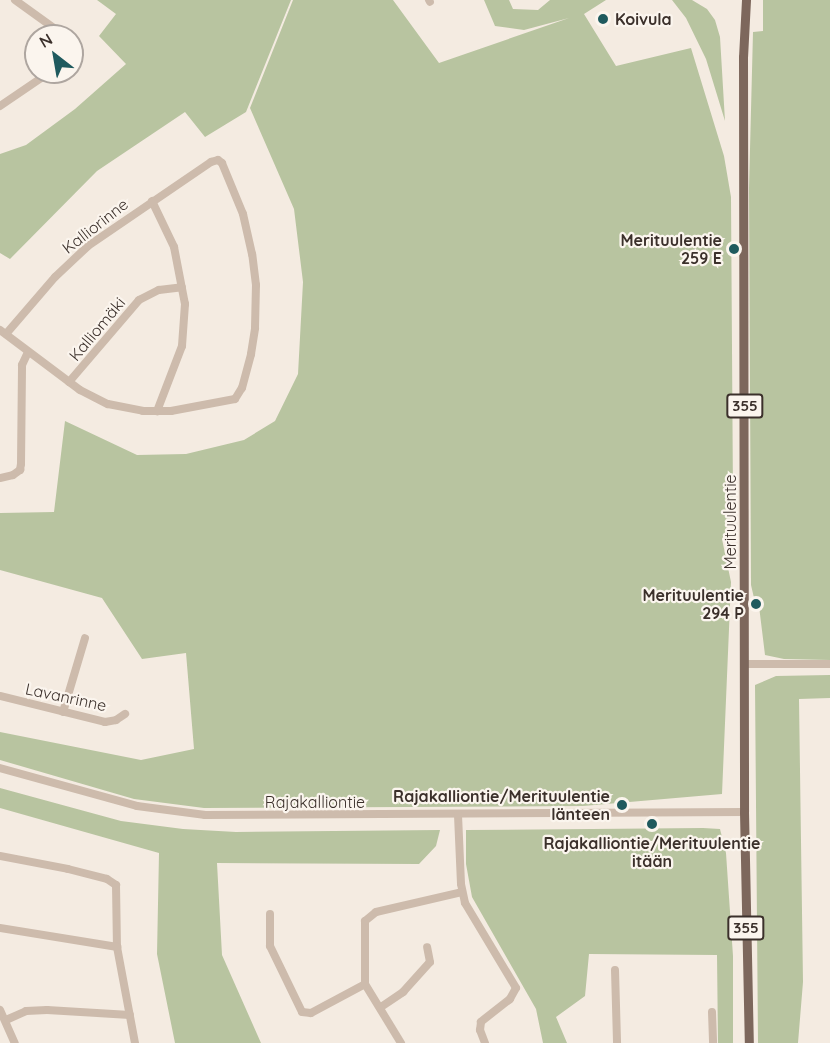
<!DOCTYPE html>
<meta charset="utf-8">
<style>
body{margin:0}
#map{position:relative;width:830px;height:1043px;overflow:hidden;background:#f4ebe1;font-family:Quicksand,sans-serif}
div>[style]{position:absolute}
.green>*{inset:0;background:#b8c4a0}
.minor>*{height:8px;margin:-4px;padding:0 4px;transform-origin:4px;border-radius:4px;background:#cdbbac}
.major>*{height:9px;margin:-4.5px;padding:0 4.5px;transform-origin:4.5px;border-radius:4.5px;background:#7d675c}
.dots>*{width:16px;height:16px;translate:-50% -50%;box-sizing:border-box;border:3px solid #fbf5ee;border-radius:50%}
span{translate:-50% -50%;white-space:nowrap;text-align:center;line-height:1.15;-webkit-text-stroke:4.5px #fbf5ee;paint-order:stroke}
.shield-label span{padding:2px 4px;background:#fbf5ee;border:2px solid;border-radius:4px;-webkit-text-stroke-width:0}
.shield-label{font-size:15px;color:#3b302b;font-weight:700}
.poi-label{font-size:16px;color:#3b302b;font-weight:700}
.left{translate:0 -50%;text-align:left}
.right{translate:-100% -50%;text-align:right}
.street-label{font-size:16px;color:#3b302b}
.north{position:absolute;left:24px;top:24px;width:60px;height:60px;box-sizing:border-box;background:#fbf5ee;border:2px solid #aea6a0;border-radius:50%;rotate:329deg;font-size:16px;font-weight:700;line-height:24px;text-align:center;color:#3b302b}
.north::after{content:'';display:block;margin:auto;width:21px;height:27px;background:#1f5a5e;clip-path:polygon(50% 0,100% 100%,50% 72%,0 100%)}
</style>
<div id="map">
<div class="green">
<i style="clip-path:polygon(97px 0,291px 0,246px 112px,205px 137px,185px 112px,97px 171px,10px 259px,0 253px,0 154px,26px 145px,75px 109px,126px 64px,99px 36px,116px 14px)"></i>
<i style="clip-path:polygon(293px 0,393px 0,439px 63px,569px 18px,524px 30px,495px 26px,484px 0,509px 0,513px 9px,538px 10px,550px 0,606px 0,584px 14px,616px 66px,691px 48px,724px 156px,731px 197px,733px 499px,729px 524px,722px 539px,731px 582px,722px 794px,583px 806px,204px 808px,134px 799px,0 760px,0 732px,141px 760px,194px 749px,186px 653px,142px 659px,102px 598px,0 570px,0 513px,54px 512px,65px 421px,137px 455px,186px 454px,244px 440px,275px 421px,298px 374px,303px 282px,294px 209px,250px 108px)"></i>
<i style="clip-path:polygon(672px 0,692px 0,707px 9px,715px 20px,720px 37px,725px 121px,706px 59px,686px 18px)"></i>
<i style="clip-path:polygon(763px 0,830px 0,830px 660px,784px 659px,765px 655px,758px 598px,754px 598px,751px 585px,749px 188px,753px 32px,763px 31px)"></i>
<i style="clip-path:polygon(830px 675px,830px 698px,799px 699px,803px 982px,798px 1043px,758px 1043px,755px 685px,776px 676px)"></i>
<i style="clip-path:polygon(0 788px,121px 821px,183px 829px,236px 832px,440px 830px,436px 846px,419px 864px,217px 863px,222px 955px,261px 1043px,175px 1043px,157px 954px,159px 853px,0 808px)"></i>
<i style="clip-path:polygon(703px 828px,720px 829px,726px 853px,733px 956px,733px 1043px,718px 1043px,717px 955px,589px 954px,585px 996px,556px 1017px,567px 1043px,543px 1043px,536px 1009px,472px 897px,466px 864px,466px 830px)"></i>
</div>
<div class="minor">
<i style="left:15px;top:0;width:62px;rotate:35.8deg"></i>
<i style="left:429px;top:0;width:2px;rotate:63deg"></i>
<i style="left:72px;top:42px;width:9px;rotate:90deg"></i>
<i style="left:0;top:106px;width:60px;rotate:-34.2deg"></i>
<i style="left:152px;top:201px;width:51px;rotate:64.4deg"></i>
<i style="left:174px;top:247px;width:58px;rotate:79.1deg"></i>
<i style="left:185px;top:304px;width:42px;rotate:94.1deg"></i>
<i style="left:182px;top:346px;width:70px;rotate:111deg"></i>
<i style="left:0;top:330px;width:100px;rotate:36.9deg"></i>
<i style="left:80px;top:390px;width:31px;rotate:27deg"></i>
<i style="left:108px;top:404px;width:36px;rotate:11deg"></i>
<i style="left:143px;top:411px;width:28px"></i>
<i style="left:171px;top:411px;width:65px;rotate:-10.6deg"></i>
<i style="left:235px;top:399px;width:13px;rotate:-58deg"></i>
<i style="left:242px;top:388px;width:35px;rotate:-75deg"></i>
<i style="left:251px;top:354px;width:26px;rotate:-81deg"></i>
<i style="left:255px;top:328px;width:43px;rotate:-88.7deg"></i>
<i style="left:256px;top:285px;width:31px;rotate:-97deg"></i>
<i style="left:252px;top:254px;width:41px;rotate:-102.7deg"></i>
<i style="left:243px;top:214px;width:55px;rotate:-112.4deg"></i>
<i style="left:222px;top:163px;width:5px;rotate:-143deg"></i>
<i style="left:218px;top:160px;width:7px;rotate:164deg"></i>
<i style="left:211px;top:162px;width:149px;rotate:145.7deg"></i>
<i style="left:88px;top:246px;width:45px;rotate:136.8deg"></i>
<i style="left:55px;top:277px;width:75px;rotate:130.7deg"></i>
<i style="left:69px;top:382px;width:108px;rotate:-49.5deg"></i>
<i style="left:139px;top:300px;width:22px;rotate:-27deg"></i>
<i style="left:159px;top:290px;width:23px;rotate:-7deg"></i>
<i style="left:0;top:478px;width:13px;rotate:-13deg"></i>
<i style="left:13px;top:475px;width:9px;rotate:-36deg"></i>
<i style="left:20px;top:470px;width:6px;rotate:-81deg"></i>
<i style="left:21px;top:464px;width:99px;rotate:-89.4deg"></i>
<i style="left:22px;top:365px;width:14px;rotate:-65deg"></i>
<i style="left:745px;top:664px;width:85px"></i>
<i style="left:0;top:696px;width:108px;rotate:13.9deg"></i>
<i style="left:105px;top:722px;width:11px;rotate:-10deg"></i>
<i style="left:116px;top:720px;width:11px;rotate:-34deg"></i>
<i style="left:63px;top:712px;width:77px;rotate:-73.4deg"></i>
<i style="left:0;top:768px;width:142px;rotate:15.5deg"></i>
<i style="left:137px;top:806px;width:69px;rotate:7.5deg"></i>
<i style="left:205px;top:815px;width:539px;rotate:-0.32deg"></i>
<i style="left:458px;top:815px;width:69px;rotate:87.5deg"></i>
<i style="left:461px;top:884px;width:19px;rotate:78deg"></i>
<i style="left:465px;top:903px;width:99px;rotate:59deg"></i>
<i style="left:516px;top:988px;width:13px;rotate:119deg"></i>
<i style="left:510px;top:999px;width:37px;rotate:142deg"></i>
<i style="left:481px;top:1022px;width:8px;rotate:97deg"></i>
<i style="left:480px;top:1030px;width:14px;rotate:69deg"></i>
<i style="left:0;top:856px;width:69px;rotate:10.8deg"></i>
<i style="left:68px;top:869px;width:40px;rotate:14.4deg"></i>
<i style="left:107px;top:879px;width:11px;rotate:34deg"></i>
<i style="left:116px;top:885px;width:62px;rotate:89.1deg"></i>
<i style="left:117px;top:947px;width:98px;rotate:79.4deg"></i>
<i style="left:270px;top:914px;width:32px;rotate:90deg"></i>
<i style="left:270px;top:946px;width:73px;rotate:64.1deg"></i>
<i style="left:302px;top:1012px;width:9px;rotate:6deg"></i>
<i style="left:311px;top:1013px;width:61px;rotate:-28.2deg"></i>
<i style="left:0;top:928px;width:119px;rotate:9.2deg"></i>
<i style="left:615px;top:970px;width:73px;rotate:88.4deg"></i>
<i style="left:381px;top:1007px;width:27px;rotate:-34deg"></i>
<i style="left:403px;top:992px;width:40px;rotate:-48deg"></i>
<i style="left:430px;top:962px;width:15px;rotate:-101deg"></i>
<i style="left:0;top:1010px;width:36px;rotate:66deg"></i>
<i style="left:712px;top:1012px;width:31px;rotate:88deg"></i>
<i style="left:6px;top:1020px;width:22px;rotate:-24deg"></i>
<i style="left:26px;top:1011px;width:21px;rotate:-3deg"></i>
<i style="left:47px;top:1010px;width:83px;rotate:3.4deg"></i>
<i style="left:401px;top:1043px;width:69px;rotate:-121.4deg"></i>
<i style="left:365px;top:984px;width:63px;rotate:-90deg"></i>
<i style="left:365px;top:921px;width:14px;rotate:-39deg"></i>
<i style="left:376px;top:912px;width:88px;rotate:-13.1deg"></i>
</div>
<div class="major">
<i style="left:746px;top:0;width:57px;rotate:93deg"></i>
<i style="left:743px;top:57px;width:755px;rotate:89.92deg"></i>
<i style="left:744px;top:812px;width:231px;rotate:88.8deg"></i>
</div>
<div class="dots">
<i style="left:603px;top:19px;background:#1f5a5e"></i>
<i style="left:734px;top:249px;background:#1f5a5e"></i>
<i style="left:756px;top:604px;background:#1f5a5e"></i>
<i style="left:622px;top:805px;background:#1f5a5e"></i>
<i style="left:652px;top:824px;background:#1f5a5e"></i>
</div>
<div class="shield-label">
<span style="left:745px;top:406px">355</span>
<span style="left:746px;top:928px">355</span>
</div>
<div class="poi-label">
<span class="left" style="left:615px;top:19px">Koivula</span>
<span class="right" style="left:722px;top:249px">Merituulentie<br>259 E</span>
<span class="right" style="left:744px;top:604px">Merituulentie<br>294 P</span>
<span class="right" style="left:610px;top:805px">Rajakalliontie/Merituulentie<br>länteen</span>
<span style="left:652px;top:852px">Rajakalliontie/Merituulentie<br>itään</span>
</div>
<div class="street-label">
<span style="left:95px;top:226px;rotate:-38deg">Kalliorinne</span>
<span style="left:97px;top:329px;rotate:-50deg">Kalliomäki</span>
<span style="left:730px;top:522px;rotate:-90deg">Merituulentie</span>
<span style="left:66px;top:697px;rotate:12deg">Lavanrinne</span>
<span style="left:315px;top:802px">Rajakalliontie</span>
</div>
<div class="north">N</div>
</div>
